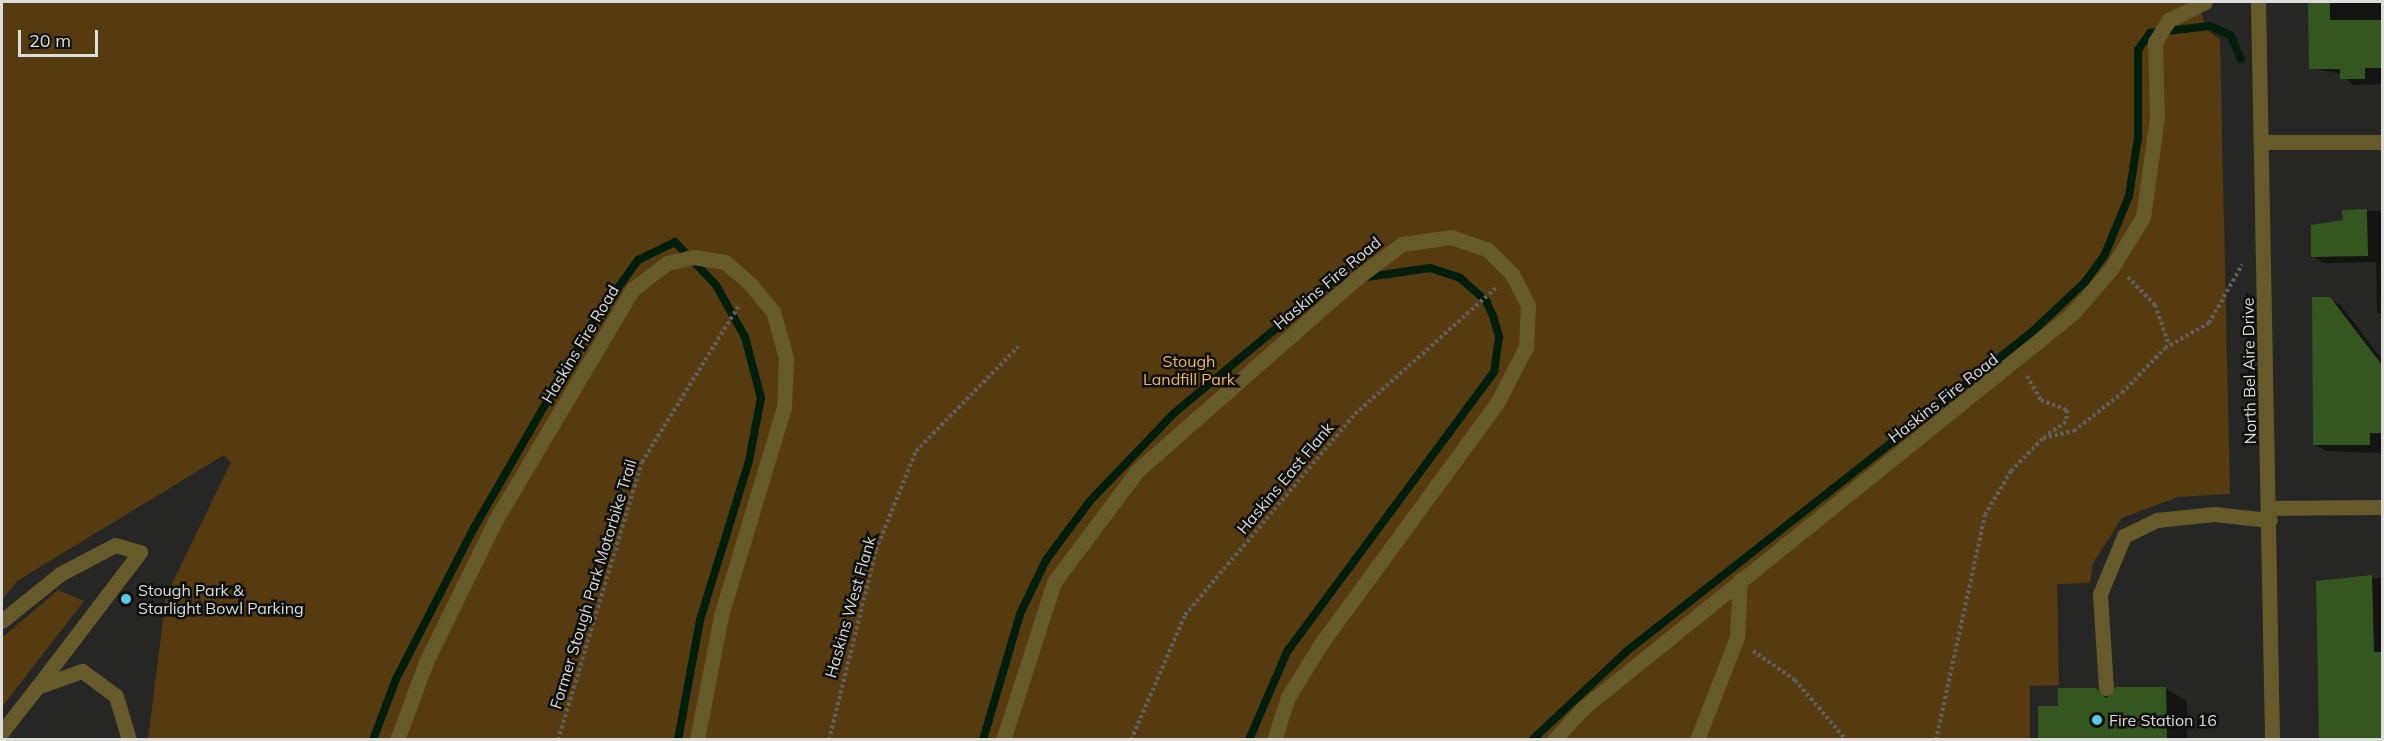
<!DOCTYPE html>
<style>
body{margin:0}
#map{position:relative;width:2384px;height:741px;overflow:hidden;background:#262724;font-family:Mulish,sans-serif}
div>[style]{position:absolute}
.green>*{inset:0;background:#553b0f}
.shadow>*{inset:0;background:#0007}
.stream>*{height:8px;margin:-4px;padding:0 4px;transform-origin:4px;border-radius:4px;background:#001e0b}
.building>*{inset:0;background:#345720}
.path>*{height:4px;margin-top:-2px;transform-origin:0;background:repeating-linear-gradient(90deg,#5f605d 0 3px,transparent 0 6px)}
.minor>*{height:15px;margin:-7.5px;padding:0 7.5px;transform-origin:7.5px;border-radius:7.5px;background:#665a2a}
.dots>*{width:16px;height:16px;translate:-50% -50%;box-sizing:border-box;border:3px solid #0f100e;border-radius:50%}
span{translate:-50% -50%;white-space:nowrap;text-align:center;line-height:1.15;-webkit-text-stroke:5px #0f100e;paint-order:stroke}
.street-label{font-size:16px;color:#dddddb}
.park-label{font-size:16px;color:#efb560}
.poi-label{font-size:16px;color:#dddddb}
.left{translate:0 -50%;text-align:left}
.frame{position:absolute;inset:0;border:3px solid #dddddb;pointer-events:none}
.scale{position:absolute;left:18px;top:30px;width:80px;height:27px;box-sizing:border-box;border:3px solid #dddddb;border-top:0;padding-left:8px;font-size:18px;line-height:21px;white-space:nowrap;color:#dddddb;-webkit-text-stroke:4px #0f100e;paint-order:stroke}
</style>
<div id="map">
<div class="green">
<i style="clip-path:polygon(2px 2px,2199px 2px,2206px 29px,2220px 40px,2230px 494px,2178px 497px,2122px 518px,2093px 563px,2090px 583px,2057px 584px,2059px 685px,2030px 686px,2030px 739px,148px 739px,166px 596px,231px 462px,224px 455px,17px 581px,2px 600px)"></i>
<i style="clip-path:polygon(58px 590px,84px 601px,2px 707px,2px 638px)"></i>
</div>
<div class="shadow">
<i style="clip-path:polygon(2310px 2px,2382px 2px,2382px 84px,2353px 85px,2342px 74px,2311px 68px)"></i>
<i style="clip-path:polygon(2344px 211px,2382px 211px,2382px 315px,2377px 312px,2376px 262px,2324px 263px,2313px 256px,2344px 221px)"></i>
<i style="clip-path:polygon(2330px 299px,2341px 306px,2382px 359px,2382px 453px,2326px 451px,2315px 445px)"></i>
<i style="clip-path:polygon(2382px 578px,2382px 740px,2320px 740px,2318px 582px)"></i>
<i style="clip-path:polygon(2096px 689px,2109px 697px,2166px 689px,2187px 701px,2187px 740px,2040px 740px,2060px 707px)"></i>
</div>
<div class="stream">
<i style="left:373px;top:740px;width:65px;rotate:-69.3deg"></i>
<i style="left:396px;top:679px;width:170px;rotate:-62.7deg"></i>
<i style="left:474px;top:528px;width:236px;rotate:-60deg"></i>
<i style="left:592px;top:324px;width:79px;rotate:-54.3deg"></i>
<i style="left:638px;top:260px;width:41px;rotate:-25.9deg"></i>
<i style="left:675px;top:242px;width:59px;rotate:46.4deg"></i>
<i style="left:716px;top:285px;width:60px;rotate:60.9deg"></i>
<i style="left:745px;top:337px;width:63px;rotate:75.3deg"></i>
<i style="left:761px;top:398px;width:64px;rotate:100.8deg"></i>
<i style="left:749px;top:461px;width:166px;rotate:107.1deg"></i>
<i style="left:700px;top:620px;width:122px;rotate:100.4deg"></i>
<i style="left:983px;top:740px;width:131px;rotate:-73.6deg"></i>
<i style="left:1020px;top:614px;width:60px;rotate:-64.3deg"></i>
<i style="left:1046px;top:560px;width:74px;rotate:-53.3deg"></i>
<i style="left:1090px;top:501px;width:120px;rotate:-46.3deg"></i>
<i style="left:1173px;top:414px;width:207px;rotate:-39.7deg"></i>
<i style="left:1332px;top:282px;width:99px;rotate:-8.1deg"></i>
<i style="left:1430px;top:268px;width:32px;rotate:18deg"></i>
<i style="left:1460px;top:278px;width:35px;rotate:41deg"></i>
<i style="left:1486px;top:301px;width:17px;rotate:65deg"></i>
<i style="left:1493px;top:316px;width:22px;rotate:74deg"></i>
<i style="left:1499px;top:337px;width:35px;rotate:98deg"></i>
<i style="left:1494px;top:372px;width:348px;rotate:126.5deg"></i>
<i style="left:1287px;top:652px;width:96px;rotate:113.4deg"></i>
<i style="left:1532px;top:740px;width:130px;rotate:-43.1deg"></i>
<i style="left:1627px;top:651px;width:516px;rotate:-38.23deg"></i>
<i style="left:2032px;top:332px;width:73px;rotate:-43.3deg"></i>
<i style="left:2085px;top:282px;width:34px;rotate:-54deg"></i>
<i style="left:2105px;top:254px;width:63px;rotate:-67.5deg"></i>
<i style="left:2129px;top:196px;width:59px;rotate:-81.2deg"></i>
<i style="left:2138px;top:138px;width:88px;rotate:-90deg"></i>
<i style="left:2138px;top:50px;width:21px;rotate:-55deg"></i>
<i style="left:2150px;top:33px;width:60px;rotate:-6.7deg"></i>
<i style="left:2210px;top:26px;width:23px;rotate:25deg"></i>
<i style="left:2231px;top:36px;width:25px;rotate:67deg"></i>
</div>
<div class="building">
<i style="clip-path:polygon(2308px 2px,2330px 2px,2330px 20px,2382px 20px,2382px 68px,2365px 68px,2365px 79px,2340px 79px,2340px 69px,2309px 69px)"></i>
<i style="clip-path:polygon(2367px 209px,2368px 256px,2311px 257px,2311px 225px,2343px 220px,2342px 210px)"></i>
<i style="clip-path:polygon(2312px 297px,2330px 297px,2382px 365px,2382px 433px,2370px 433px,2370px 445px,2313px 445px)"></i>
<i style="clip-path:polygon(2372px 575px,2374px 652px,2382px 652px,2382px 739px,2319px 740px,2316px 581px)"></i>
<i style="clip-path:polygon(2116px 687px,2166px 687px,2167px 740px,2038px 740px,2038px 706px,2058px 706px,2058px 688px,2096px 688px,2106px 698px)"></i>
</div>
<div class="path">
<i style="left:2128px;top:277px;width:39px;rotate:46deg"></i>
<i style="left:2155px;top:305px;width:42px;rotate:70.7deg"></i>
<i style="left:2027px;top:376px;width:28px;rotate:60deg"></i>
<i style="left:2041px;top:400px;width:28px;rotate:21deg"></i>
<i style="left:2067px;top:410px;width:12px;rotate:95deg"></i>
<i style="left:2066px;top:422px;width:23px;rotate:146deg"></i>
<i style="left:1753px;top:651px;width:51px;rotate:34.6deg"></i>
<i style="left:1795px;top:680px;width:79px;rotate:49.6deg"></i>
<i style="left:558px;top:740px;width:290px;rotate:-73.2deg"></i>
<i style="left:642px;top:462px;width:186px;rotate:-58.2deg"></i>
<i style="left:829px;top:740px;width:196px;rotate:-76.1deg"></i>
<i style="left:876px;top:550px;width:107px;rotate:-68deg"></i>
<i style="left:916px;top:451px;width:146px;rotate:-45.6deg"></i>
<i style="left:1131px;top:740px;width:136px;rotate:-66.6deg"></i>
<i style="left:1185px;top:615px;width:263px;rotate:-49.8deg"></i>
<i style="left:1355px;top:414px;width:189px;rotate:-41.8deg"></i>
<i style="left:1936px;top:740px;width:230px;rotate:-77.7deg"></i>
<i style="left:1985px;top:515px;width:51px;rotate:-59.4deg"></i>
<i style="left:2011px;top:471px;width:46px;rotate:-45.9deg"></i>
<i style="left:2043px;top:438px;width:32px;rotate:-13deg"></i>
<i style="left:2074px;top:431px;width:61px;rotate:-38.4deg"></i>
<i style="left:2122px;top:393px;width:62px;rotate:-46.3deg"></i>
<i style="left:2165px;top:348px;width:51px;rotate:-29.6deg"></i>
<i style="left:2209px;top:323px;width:67px;rotate:-60.4deg"></i>
</div>
<div class="minor">
<i style="left:2258px;top:2px;width:738px;rotate:88.91deg"></i>
<i style="left:2262px;top:142px;width:120px"></i>
<i style="left:2270px;top:508px;width:112px;rotate:-0.5deg"></i>
<i style="left:2px;top:621px;width:75px;rotate:-39deg"></i>
<i style="left:60px;top:574px;width:62px;rotate:-27.8deg"></i>
<i style="left:115px;top:545px;width:26px;rotate:16deg"></i>
<i style="left:140px;top:552px;width:170px;rotate:127.3deg"></i>
<i style="left:2106px;top:688px;width:94px;rotate:-93.7deg"></i>
<i style="left:2100px;top:594px;width:63px;rotate:-67.5deg"></i>
<i style="left:2124px;top:536px;width:37px;rotate:-26deg"></i>
<i style="left:2157px;top:520px;width:57px;rotate:-6deg"></i>
<i style="left:2214px;top:514px;width:56px;rotate:6.1deg"></i>
<i style="left:2px;top:732px;width:57px;rotate:-52.1deg"></i>
<i style="left:37px;top:687px;width:48px;rotate:-19.6deg"></i>
<i style="left:82px;top:671px;width:42px;rotate:36.3deg"></i>
<i style="left:116px;top:696px;width:46px;rotate:73.5deg"></i>
<i style="left:397px;top:740px;width:83px;rotate:-69.6deg"></i>
<i style="left:426px;top:662px;width:157px;rotate:-63.9deg"></i>
<i style="left:495px;top:521px;width:270px;rotate:-59.3deg"></i>
<i style="left:633px;top:289px;width:43px;rotate:-37.4deg"></i>
<i style="left:667px;top:263px;width:27px;rotate:-13deg"></i>
<i style="left:693px;top:257px;width:32px;rotate:9deg"></i>
<i style="left:725px;top:262px;width:35px;rotate:41deg"></i>
<i style="left:751px;top:285px;width:34px;rotate:50deg"></i>
<i style="left:773px;top:311px;width:49px;rotate:74.5deg"></i>
<i style="left:786px;top:358px;width:49px;rotate:92.3deg"></i>
<i style="left:784px;top:407px;width:218px;rotate:106.8deg"></i>
<i style="left:721px;top:616px;width:126px;rotate:101deg"></i>
<i style="left:1003px;top:740px;width:166px;rotate:-72.1deg"></i>
<i style="left:1054px;top:582px;width:139px;rotate:-53.2deg"></i>
<i style="left:1137px;top:471px;width:293px;rotate:-41.3deg"></i>
<i style="left:1357px;top:278px;width:56px;rotate:-37.1deg"></i>
<i style="left:1402px;top:244px;width:49px;rotate:-8.1deg"></i>
<i style="left:1451px;top:237px;width:39px;rotate:19deg"></i>
<i style="left:1488px;top:250px;width:34px;rotate:45deg"></i>
<i style="left:1512px;top:274px;width:35px;rotate:63deg"></i>
<i style="left:1528px;top:305px;width:42px;rotate:92.7deg"></i>
<i style="left:1526px;top:347px;width:63px;rotate:117.4deg"></i>
<i style="left:1497px;top:403px;width:300px;rotate:126.2deg"></i>
<i style="left:1320px;top:645px;width:61px;rotate:121.6deg"></i>
<i style="left:1288px;top:697px;width:45px;rotate:108deg"></i>
<i style="left:1554px;top:740px;width:43px;rotate:-47.8deg"></i>
<i style="left:1583px;top:708px;width:629px;rotate:-38.87deg"></i>
<i style="left:2073px;top:313px;width:58px;rotate:-49.2deg"></i>
<i style="left:2111px;top:269px;width:61px;rotate:-58.4deg"></i>
<i style="left:2143px;top:217px;width:100px;rotate:-82deg"></i>
<i style="left:2157px;top:118px;width:76px;rotate:-91.5deg"></i>
<i style="left:2155px;top:42px;width:26px;rotate:-58deg"></i>
<i style="left:2169px;top:20px;width:40px;rotate:-26.6deg"></i>
<i style="left:1697px;top:740px;width:110px;rotate:-68.8deg"></i>
<i style="left:1737px;top:637px;width:57px;rotate:-87deg"></i>
</div>
<div class="dots">
<i style="left:126px;top:599px;background:#59c8e4"></i>
<i style="left:2097px;top:720px;background:#59c8e4"></i>
</div>
<div class="street-label">
<span style="left:1327px;top:283px;rotate:-40deg">Haskins Fire Road</span>
<span style="left:580px;top:344px;rotate:-59deg">Haskins Fire Road</span>
<span style="left:2249px;top:371px;rotate:-91deg">North Bel Aire Drive</span>
<span style="left:1943px;top:398px;rotate:-38deg">Haskins Fire Road</span>
<span style="left:1285px;top:478px;rotate:-50deg">Haskins East Flank</span>
<span style="left:593px;top:584px;rotate:-73deg">Former Stough Park Motorbike Trail</span>
<span style="left:850px;top:607px;rotate:-74deg">Haskins West Flank</span>
</div>
<div class="park-label">
<span style="left:1189px;top:370px">Stough<br>Landfill Park</span>
</div>
<div class="poi-label">
<span class="left" style="left:138px;top:599px">Stough Park &amp;<br>Starlight Bowl Parking</span>
<span class="left" style="left:2109px;top:720px">Fire Station 16</span>
</div>
<div class="frame"></div>
<div class="scale">20 m</div>
</div>
